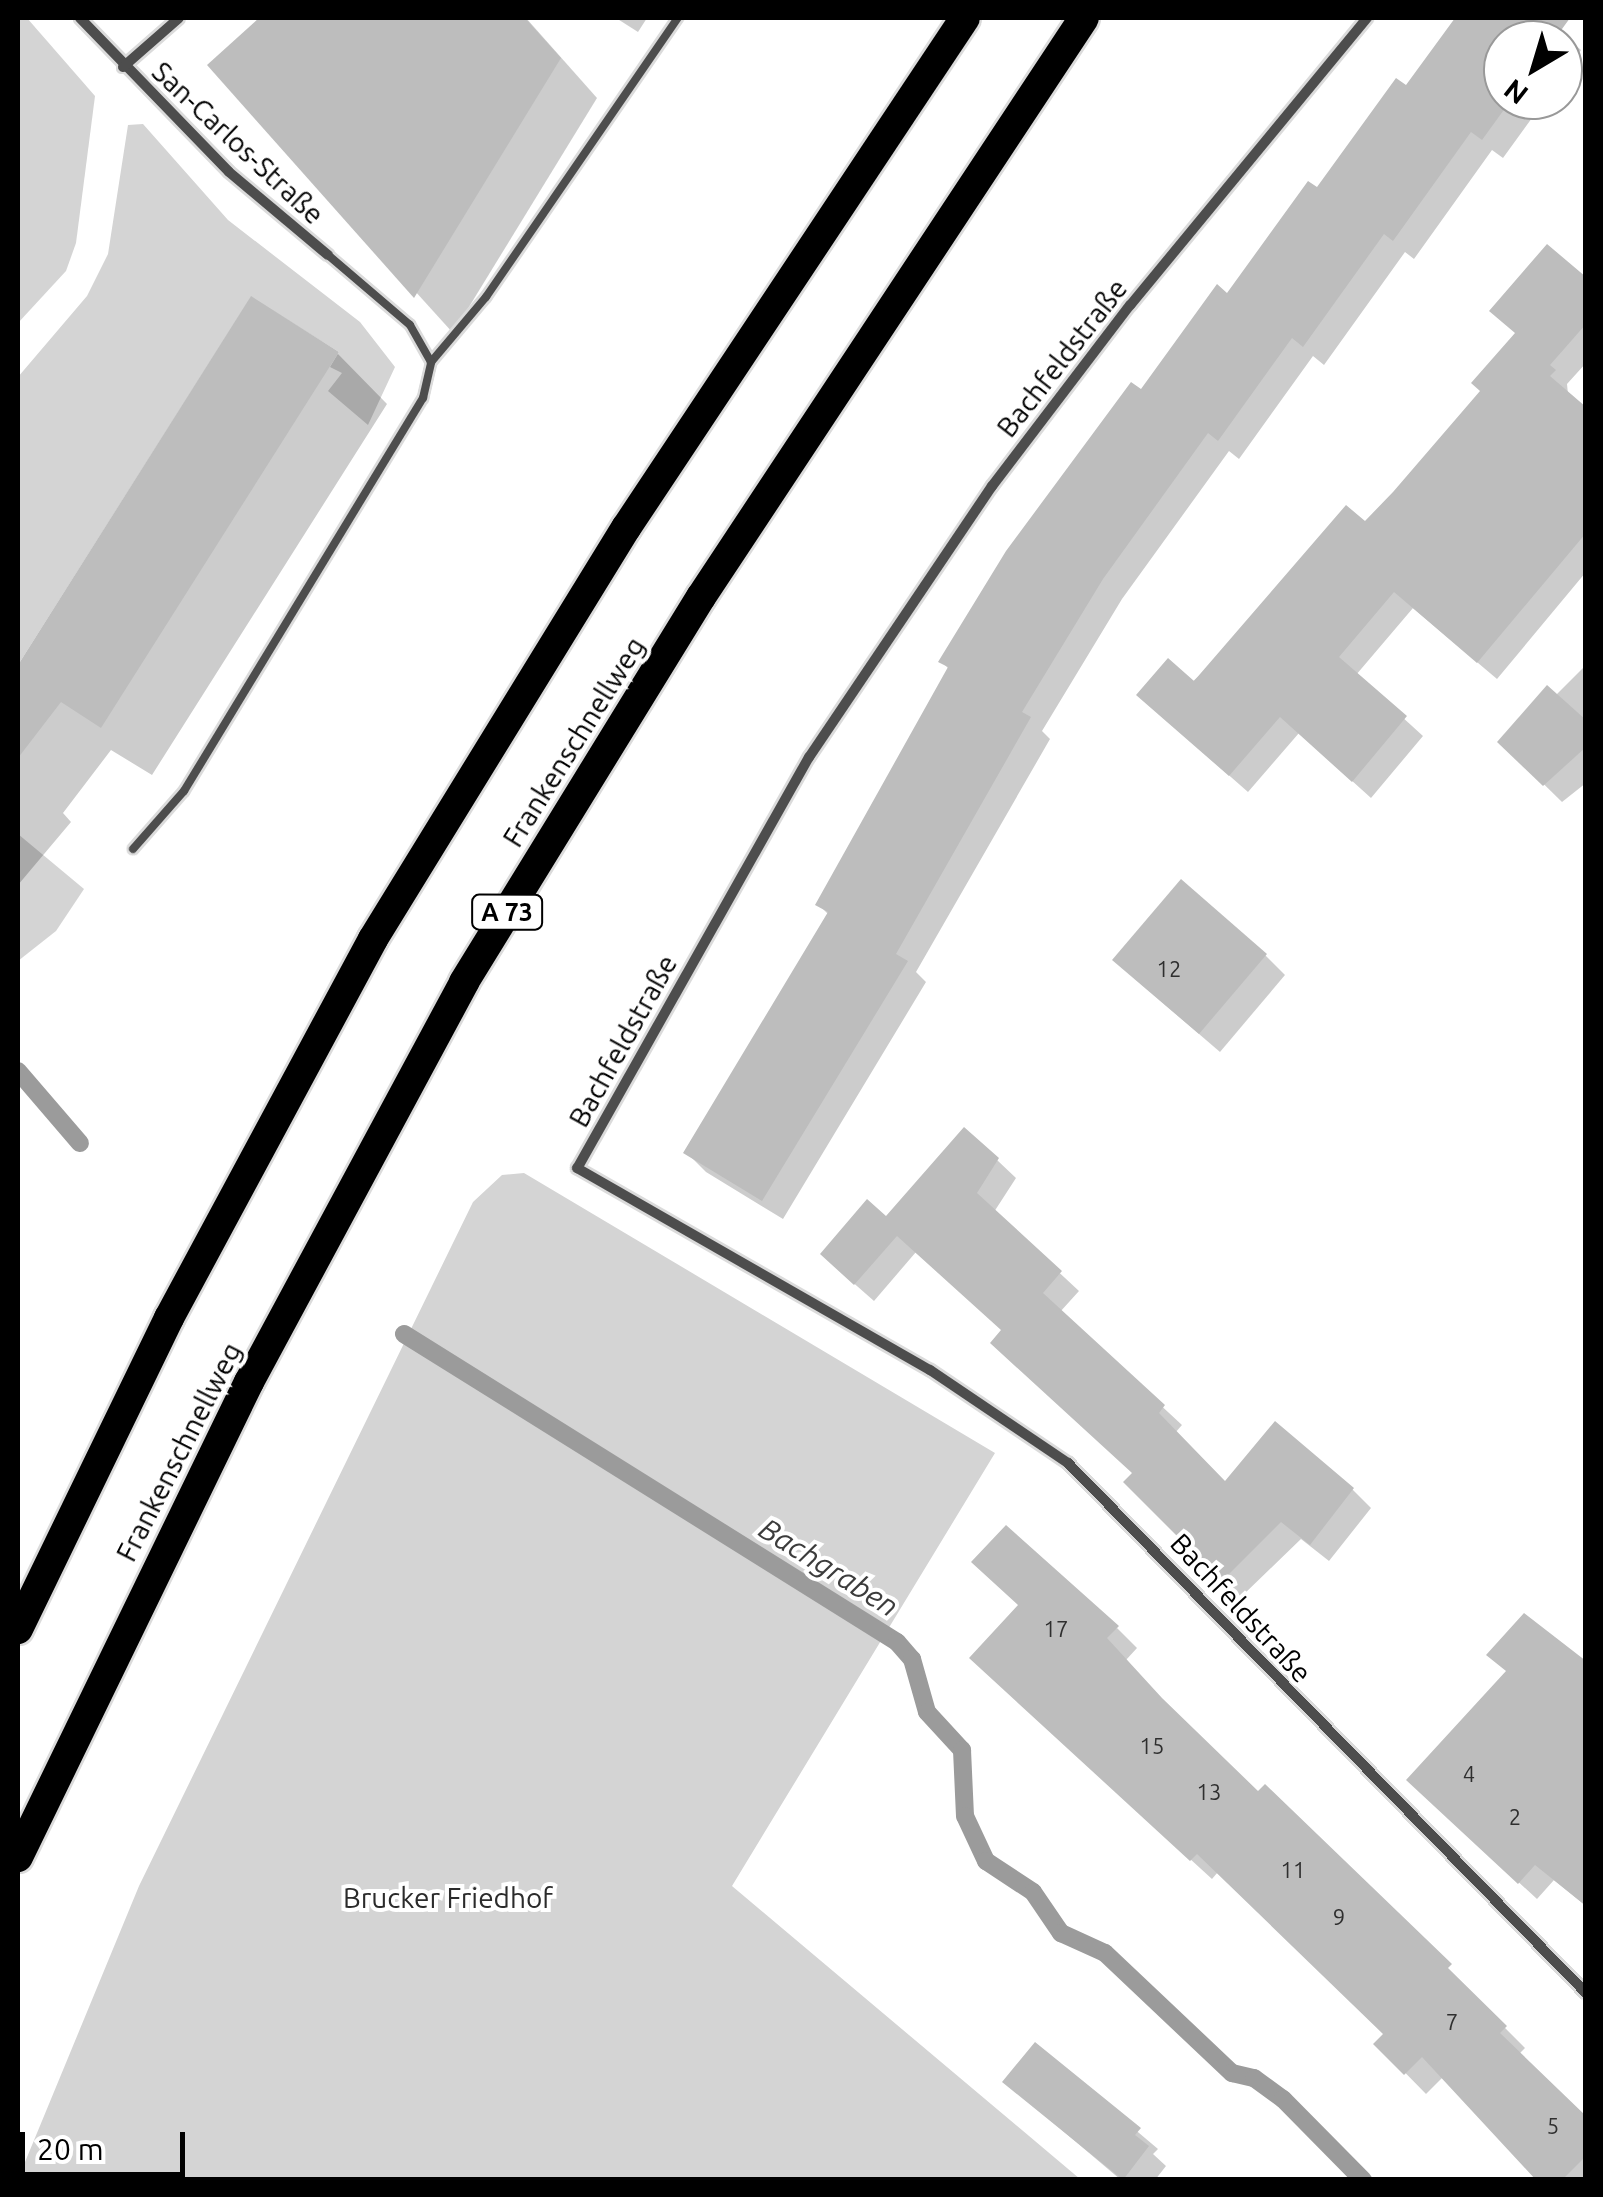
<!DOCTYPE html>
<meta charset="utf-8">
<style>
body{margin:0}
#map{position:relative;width:1603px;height:2197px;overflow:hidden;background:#fff;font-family:Ubuntu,sans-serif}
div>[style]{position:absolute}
.green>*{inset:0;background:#d4d4d4}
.shadow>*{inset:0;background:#0003}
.stream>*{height:18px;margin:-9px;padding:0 9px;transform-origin:9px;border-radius:9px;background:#9b9b9b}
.building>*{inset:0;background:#bdbdbd}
.roads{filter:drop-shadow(2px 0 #dbdbdb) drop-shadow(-2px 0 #dbdbdb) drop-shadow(0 2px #dbdbdb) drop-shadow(0 -2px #dbdbdb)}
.lane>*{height:8px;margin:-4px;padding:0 4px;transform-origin:4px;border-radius:4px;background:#4d4d4d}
.street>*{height:10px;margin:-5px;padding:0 5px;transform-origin:5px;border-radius:5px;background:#4d4d4d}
.highway>*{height:30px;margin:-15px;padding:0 15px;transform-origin:15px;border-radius:15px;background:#000}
span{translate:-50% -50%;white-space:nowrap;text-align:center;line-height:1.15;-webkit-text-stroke:8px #fff;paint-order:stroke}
.number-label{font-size:22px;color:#2f2f2f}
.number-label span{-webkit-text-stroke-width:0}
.shield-label span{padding:2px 8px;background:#fff;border:2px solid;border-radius:8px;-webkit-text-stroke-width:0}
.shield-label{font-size:25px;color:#000;font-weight:700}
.street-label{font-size:28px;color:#000}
.park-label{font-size:28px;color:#2b2b2b}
.water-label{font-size:30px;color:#3c3c3c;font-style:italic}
.frame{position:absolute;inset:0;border:20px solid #000;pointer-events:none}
.north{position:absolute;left:1483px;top:20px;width:100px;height:100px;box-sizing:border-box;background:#fff;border:2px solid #999;border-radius:50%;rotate:218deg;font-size:28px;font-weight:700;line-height:40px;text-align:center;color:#000}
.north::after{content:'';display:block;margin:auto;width:35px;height:45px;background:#000;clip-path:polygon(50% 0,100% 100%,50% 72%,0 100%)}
.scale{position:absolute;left:20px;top:2132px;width:165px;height:45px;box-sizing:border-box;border:5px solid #000;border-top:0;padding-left:12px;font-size:30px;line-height:35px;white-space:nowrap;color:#000;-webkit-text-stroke:8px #fff;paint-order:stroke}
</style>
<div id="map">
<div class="green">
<i style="clip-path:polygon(18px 18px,27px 18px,95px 96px,76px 243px,66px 271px,18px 323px)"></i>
<i style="clip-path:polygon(143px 124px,228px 220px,360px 322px,395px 367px,368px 425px,328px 391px,342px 373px,330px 367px,339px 352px,251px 297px,18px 665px,18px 377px,87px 296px,108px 254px,128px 125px)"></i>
<i style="clip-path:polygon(18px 834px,84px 889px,56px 931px,18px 961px)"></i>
<i style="clip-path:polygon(524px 1173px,995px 1453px,732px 1886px,1080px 2179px,18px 2179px,139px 1886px,473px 1202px,502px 1175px)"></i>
</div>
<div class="shadow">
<i style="clip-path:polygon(263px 18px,526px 18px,597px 98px,453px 333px,210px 65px)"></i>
<i style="clip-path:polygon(616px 18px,647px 18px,638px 32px)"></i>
<i style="clip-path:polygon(1458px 18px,1544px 18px,1581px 50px,1563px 75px,1563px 40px,1503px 40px,1503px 100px,1545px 100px,1503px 158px,1492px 150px,1414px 259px,1405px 252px,1324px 365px,1313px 356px,1239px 459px,1229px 451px,1122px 599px,1042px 731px,1050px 739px,916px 972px,926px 982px,783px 1219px,706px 1172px,686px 1152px,829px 915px,818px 904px,950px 670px,941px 661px,1142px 393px,1407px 89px)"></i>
<i style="clip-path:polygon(1586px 280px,1586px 363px,1567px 384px,1568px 394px,1586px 410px,1586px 572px,1497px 679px,1413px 608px,1356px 675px,1423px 736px,1371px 798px,1299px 733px,1248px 792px,1158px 713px,1366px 524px)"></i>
<i style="clip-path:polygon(252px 300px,338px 354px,387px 404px,152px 775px,111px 750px,63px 813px,71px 822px,18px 885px,18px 670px)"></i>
<i style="clip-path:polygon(1586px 665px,1586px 783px,1562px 802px,1505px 746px)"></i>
<i style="clip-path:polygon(1265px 955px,1285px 975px,1220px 1052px,1135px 979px)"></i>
<i style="clip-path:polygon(997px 1160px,1016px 1178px,994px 1212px,1079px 1291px,1060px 1312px,1182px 1425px,1175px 1433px,1225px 1484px,1352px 1489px,1371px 1508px,1329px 1561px,1301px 1539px,1241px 1597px,1127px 1482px,1135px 1474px,1004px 1331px,916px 1252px,874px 1301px,841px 1272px,887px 1220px)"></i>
<i style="clip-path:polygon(1117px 1628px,1137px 1648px,1126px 1660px,1176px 1715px,1258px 1795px,1265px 1787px,1525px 2048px,1519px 2054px,1586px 2120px,1586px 2180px,1540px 2180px,1443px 2077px,1426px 2094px,1377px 2044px,1386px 2034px,1218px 1872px,1212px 1879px,992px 1678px)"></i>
<i style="clip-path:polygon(1586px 1664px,1586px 1906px,1554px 1880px,1537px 1899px,1426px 1797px)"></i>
<i style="clip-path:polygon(1035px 2045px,1158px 2149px,1153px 2154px,1166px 2166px,1155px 2180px,1121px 2180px,1005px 2082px)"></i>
</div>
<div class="stream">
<i style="left:18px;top:1071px;width:95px;rotate:49.3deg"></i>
<i style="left:404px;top:1334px;width:581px;rotate:31.99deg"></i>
<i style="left:897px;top:1642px;width:23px;rotate:49deg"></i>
<i style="left:912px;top:1659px;width:55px;rotate:74.2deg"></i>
<i style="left:927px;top:1712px;width:52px;rotate:47.4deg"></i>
<i style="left:962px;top:1750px;width:66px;rotate:87.4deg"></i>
<i style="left:965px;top:1816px;width:50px;rotate:65deg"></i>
<i style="left:986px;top:1861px;width:56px;rotate:33.4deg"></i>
<i style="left:1033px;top:1892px;width:50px;rotate:55.7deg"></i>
<i style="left:1061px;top:1933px;width:48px;rotate:24.4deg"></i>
<i style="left:1105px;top:1953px;width:175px;rotate:43.4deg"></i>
<i style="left:1232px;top:2073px;width:23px;rotate:13deg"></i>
<i style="left:1254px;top:2078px;width:36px;rotate:36deg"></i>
<i style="left:1283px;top:2099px;width:114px;rotate:45.4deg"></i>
</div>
<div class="building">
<i style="clip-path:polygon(259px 18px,525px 18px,561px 58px,414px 298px,207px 65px)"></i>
<i style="clip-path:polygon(1455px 18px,1570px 18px,1554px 40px,1503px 40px,1503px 100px,1511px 100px,1482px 140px,1471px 132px,1393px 241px,1384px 234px,1303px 347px,1292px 338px,1218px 441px,1208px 433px,1103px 579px,1022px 712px,1031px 717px,896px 954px,908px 961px,762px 1201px,683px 1153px,828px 912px,815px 905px,948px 667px,938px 662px,1006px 551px,1131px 382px,1141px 389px,1217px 284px,1227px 293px,1308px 181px,1317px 187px,1396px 78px,1406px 85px)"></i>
<i style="clip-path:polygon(1547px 244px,1586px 277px,1586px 324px,1550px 365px,1556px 370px,1550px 376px,1586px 407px,1586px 533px,1477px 663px,1394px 592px,1339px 657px,1407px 716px,1352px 782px,1280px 717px,1229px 776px,1136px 695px,1168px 658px,1194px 681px,1346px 505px,1365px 521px,1393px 492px,1480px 391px,1471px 383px,1515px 333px,1489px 311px)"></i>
<i style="clip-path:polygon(251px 296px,339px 352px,101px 728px,61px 702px,18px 758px,18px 665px)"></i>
<i style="clip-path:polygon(1547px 685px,1586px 720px,1586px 747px,1543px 786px,1497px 742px)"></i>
<i style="clip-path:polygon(1181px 879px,1267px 954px,1199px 1034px,1112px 960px)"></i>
<i style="clip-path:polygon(964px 1127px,999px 1158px,977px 1193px,1062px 1271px,1043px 1293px,1165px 1405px,1159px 1413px,1225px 1481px,1275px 1421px,1354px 1488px,1310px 1545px,1281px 1522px,1222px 1581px,1123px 1482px,1132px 1473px,990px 1343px,1001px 1330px,897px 1236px,854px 1285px,820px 1254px,867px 1199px,886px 1216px)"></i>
<i style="clip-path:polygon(1006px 1525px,1119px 1626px,1107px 1638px,1162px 1698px,1258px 1791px,1265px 1784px,1452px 1964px,1448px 1968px,1507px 2026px,1500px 2033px,1586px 2116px,1586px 2156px,1562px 2180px,1536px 2180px,1422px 2057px,1404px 2075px,1373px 2044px,1383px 2034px,1197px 1854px,1190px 1861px,969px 1658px,1018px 1605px,971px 1562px)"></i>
<i style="clip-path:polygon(1524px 1613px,1586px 1661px,1586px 1906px,1535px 1865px,1518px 1884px,1406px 1780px,1506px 1671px,1486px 1655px)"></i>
<i style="clip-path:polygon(1035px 2042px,1141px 2128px,1135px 2135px,1149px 2146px,1123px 2180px,1002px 2082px)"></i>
</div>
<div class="roads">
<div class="lane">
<i style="left:431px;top:362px;width:85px;rotate:-49.8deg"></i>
<i style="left:486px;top:297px;width:339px;rotate:-55.5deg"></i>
<i style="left:133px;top:849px;width:77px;rotate:-48.7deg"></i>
<i style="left:184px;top:791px;width:460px;rotate:-58.7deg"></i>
<i style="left:423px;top:398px;width:37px;rotate:-77deg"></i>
<i style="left:431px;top:362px;width:43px;rotate:-119.6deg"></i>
<i style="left:410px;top:325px;width:108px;rotate:-139.5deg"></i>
</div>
<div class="street">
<i style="left:80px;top:18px;width:214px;rotate:45.9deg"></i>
<i style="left:229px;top:172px;width:129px;rotate:40deg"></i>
<i style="left:1367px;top:18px;width:372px;rotate:129.5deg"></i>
<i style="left:1130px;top:305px;width:228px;rotate:127.3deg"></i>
<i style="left:992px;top:486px;width:327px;rotate:124deg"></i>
<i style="left:809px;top:757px;width:472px;rotate:119.4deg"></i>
<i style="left:577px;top:1168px;width:407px;rotate:29.8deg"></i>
<i style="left:930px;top:1370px;width:166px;rotate:34deg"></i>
<i style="left:1068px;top:1463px;width:741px;rotate:45.66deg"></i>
<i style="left:123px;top:67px;width:74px;rotate:-41.2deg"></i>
</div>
<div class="highway">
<i style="left:18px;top:1629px;width:346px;rotate:-64.1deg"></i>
<i style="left:169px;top:1318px;width:430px;rotate:-61.7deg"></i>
<i style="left:373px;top:939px;width:483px;rotate:-58.4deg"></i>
<i style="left:626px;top:528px;width:612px;rotate:-56.39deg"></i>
<i style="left:18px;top:1857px;width:528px;rotate:-64.07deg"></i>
<i style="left:249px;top:1382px;width:454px;rotate:-61.7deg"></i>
<i style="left:464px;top:982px;width:452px;rotate:-58.4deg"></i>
<i style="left:701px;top:597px;width:694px;rotate:-56.52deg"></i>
</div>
</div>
<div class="number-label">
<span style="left:1169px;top:969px">12</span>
<span style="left:1056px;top:1629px">17</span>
<span style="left:1152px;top:1746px">15</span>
<span style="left:1469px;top:1774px">4</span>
<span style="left:1209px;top:1792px">13</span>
<span style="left:1515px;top:1817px">2</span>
<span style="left:1293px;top:1870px">11</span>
<span style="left:1339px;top:1917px">9</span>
<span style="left:1452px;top:2022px">7</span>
<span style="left:1553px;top:2126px">5</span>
</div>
<div class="shield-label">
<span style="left:507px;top:912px">A 73</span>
</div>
<div class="street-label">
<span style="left:238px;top:143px;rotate:43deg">San-Carlos-Straße</span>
<span style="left:1062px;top:358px;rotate:-52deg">Bachfeldstraße</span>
<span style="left:574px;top:742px;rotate:-58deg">Frankenschnellweg</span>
<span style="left:623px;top:1041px;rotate:-61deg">Bachfeldstraße</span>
<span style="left:179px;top:1452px;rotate:-63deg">Frankenschnellweg</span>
<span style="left:1241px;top:1608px;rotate:47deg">Bachfeldstraße</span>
</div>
<div class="park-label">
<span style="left:448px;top:1898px">Brucker Friedhof</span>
</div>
<div class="water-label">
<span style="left:829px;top:1567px;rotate:32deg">Bachgraben</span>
</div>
<div class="frame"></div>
<div class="north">N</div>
<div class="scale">20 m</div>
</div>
